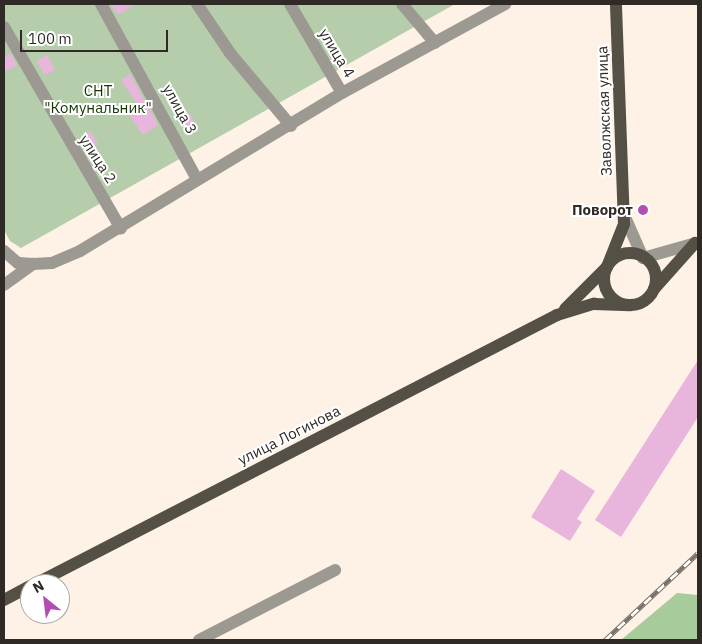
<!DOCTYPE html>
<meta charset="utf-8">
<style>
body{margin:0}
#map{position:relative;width:702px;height:644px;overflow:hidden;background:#fef1e5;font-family:"IBM Plex Sans",sans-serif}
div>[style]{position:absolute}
.green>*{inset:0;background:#b5cdab}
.forest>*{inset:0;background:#a8cb9b}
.building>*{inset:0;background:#e8b6dd}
.minor>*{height:12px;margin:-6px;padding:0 6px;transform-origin:6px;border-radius:6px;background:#9c9992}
.major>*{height:12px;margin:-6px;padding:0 6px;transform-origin:6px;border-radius:6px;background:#555045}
.major>.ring{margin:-6px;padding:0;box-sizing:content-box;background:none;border:12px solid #555045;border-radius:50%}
.rail>*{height:5px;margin-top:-2.5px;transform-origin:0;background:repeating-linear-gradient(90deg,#fff 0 9px,#776f68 0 18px);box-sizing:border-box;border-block:1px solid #776f68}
.dots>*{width:14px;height:14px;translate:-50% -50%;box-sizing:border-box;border:2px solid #fff;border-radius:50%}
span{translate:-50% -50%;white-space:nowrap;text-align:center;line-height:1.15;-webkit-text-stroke:4px #fff;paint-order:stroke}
.street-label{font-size:15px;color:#2f2a26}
.park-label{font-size:15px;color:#153503}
.poi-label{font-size:15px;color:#2f2a26;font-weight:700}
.right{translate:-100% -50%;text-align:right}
.frame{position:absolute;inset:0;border:5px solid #2f2a26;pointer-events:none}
.north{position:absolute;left:20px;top:574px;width:50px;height:50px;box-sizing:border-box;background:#fff;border:1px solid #acaaa8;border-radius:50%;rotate:331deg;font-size:14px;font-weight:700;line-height:20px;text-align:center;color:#2f2a26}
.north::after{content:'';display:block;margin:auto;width:18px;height:22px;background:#b24db2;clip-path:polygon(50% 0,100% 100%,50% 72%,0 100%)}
.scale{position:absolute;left:20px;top:30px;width:148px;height:22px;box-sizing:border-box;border:2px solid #2f2a26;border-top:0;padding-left:6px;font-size:15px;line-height:18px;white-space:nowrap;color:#2f2a26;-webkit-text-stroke:4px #fff;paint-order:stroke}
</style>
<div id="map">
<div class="green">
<i style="clip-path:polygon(4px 4px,455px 4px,21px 248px,10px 241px,4px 230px)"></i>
</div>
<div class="forest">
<i style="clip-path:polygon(677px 593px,698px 595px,698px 640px,621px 640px)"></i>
</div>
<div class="building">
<i style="clip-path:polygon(111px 4px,135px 4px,118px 15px)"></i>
<i style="clip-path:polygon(10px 53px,17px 65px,4px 72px,4px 57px)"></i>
<i style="clip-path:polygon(47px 55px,55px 70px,44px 75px,37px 61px)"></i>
<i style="clip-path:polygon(130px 74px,158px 125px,143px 135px,127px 112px,138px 105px,121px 80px)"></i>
<i style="clip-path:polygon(189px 113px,197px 127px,188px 132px,179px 119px)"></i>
<i style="clip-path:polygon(90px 131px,98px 144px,86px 151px,79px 140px)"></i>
<i style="clip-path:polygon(698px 360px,698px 417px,621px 537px,595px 520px)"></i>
<i style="clip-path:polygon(561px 469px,595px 491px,577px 519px,582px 522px,570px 541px,531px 517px)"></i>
</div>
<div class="minor">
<i style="left:101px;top:4px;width:200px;rotate:61.3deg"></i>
<i style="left:197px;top:4px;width:59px;rotate:56deg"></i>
<i style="left:230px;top:53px;width:95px;rotate:50.1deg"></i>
<i style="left:290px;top:4px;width:103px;rotate:59.7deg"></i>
<i style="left:402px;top:4px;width:51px;rotate:49.8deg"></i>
<i style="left:4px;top:27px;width:233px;rotate:59.9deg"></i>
<i style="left:625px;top:217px;width:45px;rotate:66.3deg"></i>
<i style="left:643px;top:258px;width:55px;rotate:-15.8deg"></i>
<i style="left:4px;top:251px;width:18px;rotate:41deg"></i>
<i style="left:18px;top:263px;width:15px;rotate:4deg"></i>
<i style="left:33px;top:264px;width:19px;rotate:-3deg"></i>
<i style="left:52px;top:263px;width:30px;rotate:-23deg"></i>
<i style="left:80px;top:251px;width:306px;rotate:-31.1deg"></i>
<i style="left:342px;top:93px;width:186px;rotate:-28.6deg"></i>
<i style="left:4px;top:285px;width:36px;rotate:-36deg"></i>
<i style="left:199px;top:640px;width:153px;rotate:-27.2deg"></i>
</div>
<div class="major">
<i class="ring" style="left:604px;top:253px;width:40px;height:40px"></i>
<i style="left:654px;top:289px;width:62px;rotate:-48.3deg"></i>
<i style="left:565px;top:309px;width:59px;rotate:-45deg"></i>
<i style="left:607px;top:267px;width:46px;rotate:-68.4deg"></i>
<i style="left:624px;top:224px;width:220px;rotate:-92.1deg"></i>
<i style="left:35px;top:584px;width:587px;rotate:-27.26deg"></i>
<i style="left:557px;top:315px;width:39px;rotate:-17deg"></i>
<i style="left:594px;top:304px;width:36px;rotate:2deg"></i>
<i style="left:4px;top:600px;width:30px;rotate:-28deg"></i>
</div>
<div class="rail">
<i style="left:605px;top:640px;width:127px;rotate:-43.1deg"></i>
</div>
<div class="dots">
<i style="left:643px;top:210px;background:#b24db2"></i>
</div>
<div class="street-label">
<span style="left:337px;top:53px;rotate:59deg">улица 4</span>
<span style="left:180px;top:109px;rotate:61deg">улица 3</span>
<span style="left:604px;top:111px;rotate:-92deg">Заволжская улица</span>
<span style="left:98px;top:159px;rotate:57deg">улица 2</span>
<span style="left:289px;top:435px;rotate:-27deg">улица Логинова</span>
</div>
<div class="park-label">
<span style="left:98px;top:99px">СНТ<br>"Комунальник"</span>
</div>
<div class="poi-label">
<span class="right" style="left:633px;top:210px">Поворот</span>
</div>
<div class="frame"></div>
<div class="north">N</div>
<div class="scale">100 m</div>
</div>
